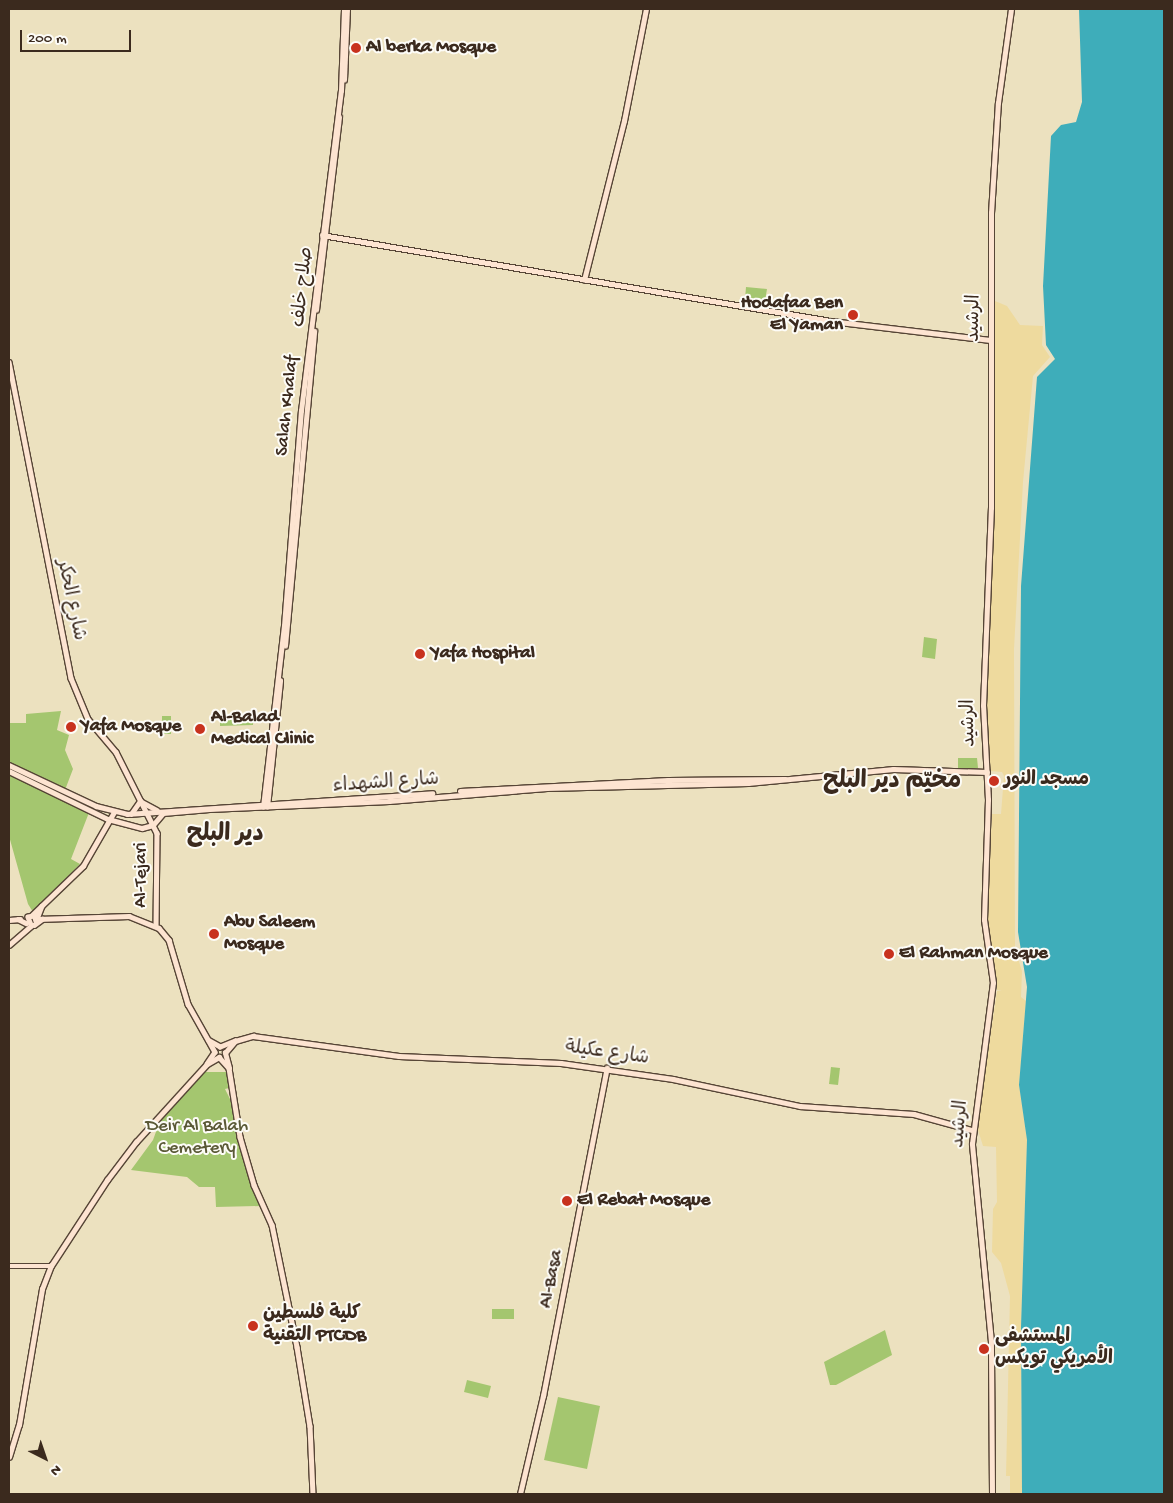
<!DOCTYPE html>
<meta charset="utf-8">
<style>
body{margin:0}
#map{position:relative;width:1173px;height:1503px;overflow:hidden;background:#ece1bf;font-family:"Gochi Hand","Playpen Sans Arabic",sans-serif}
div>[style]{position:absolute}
.green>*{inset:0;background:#a4c66f}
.sand>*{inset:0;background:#eeda9e}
.water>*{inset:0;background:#3eadba}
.roads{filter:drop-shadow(1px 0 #564536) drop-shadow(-1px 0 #564536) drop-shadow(0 1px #564536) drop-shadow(0 -1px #564536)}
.secondary>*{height:4.5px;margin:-2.25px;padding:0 2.25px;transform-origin:2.25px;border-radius:2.25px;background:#fde4d1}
.dots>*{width:14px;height:14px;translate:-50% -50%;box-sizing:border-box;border:2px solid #fdfcf7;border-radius:50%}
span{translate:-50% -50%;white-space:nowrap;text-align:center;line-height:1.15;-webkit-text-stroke:4px #fdfcf7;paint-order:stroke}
.poi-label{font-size:19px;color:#3b2a1e;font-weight:700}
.left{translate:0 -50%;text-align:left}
.right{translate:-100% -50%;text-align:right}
.street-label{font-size:19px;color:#3b2a1e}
.park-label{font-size:19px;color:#5a5936}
.district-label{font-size:24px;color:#3b2a1e;font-weight:700}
.frame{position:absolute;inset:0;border:10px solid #3b2a1e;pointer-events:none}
.north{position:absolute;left:20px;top:1433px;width:50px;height:50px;-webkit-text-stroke:4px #fdfcf7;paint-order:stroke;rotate:139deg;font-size:14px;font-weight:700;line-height:20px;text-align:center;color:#3b2a1e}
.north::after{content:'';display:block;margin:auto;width:18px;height:22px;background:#3b2a1e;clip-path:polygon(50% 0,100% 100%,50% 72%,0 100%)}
.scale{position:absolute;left:20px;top:30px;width:111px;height:22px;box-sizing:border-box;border:2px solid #3b2a1e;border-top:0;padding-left:6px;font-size:15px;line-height:18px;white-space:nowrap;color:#3b2a1e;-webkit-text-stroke:4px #fdfcf7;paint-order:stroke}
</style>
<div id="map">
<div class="green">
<i style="clip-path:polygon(746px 287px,767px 289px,765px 301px,745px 299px)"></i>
<i style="clip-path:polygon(924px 637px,937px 639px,935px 659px,922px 657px)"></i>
<i style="clip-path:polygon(61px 711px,57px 730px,69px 735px,65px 750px,73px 769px,65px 790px,9px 763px,9px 723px,26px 723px,26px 714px)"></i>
<i style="clip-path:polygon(162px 716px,171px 716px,171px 734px,162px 734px)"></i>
<i style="clip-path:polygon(220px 716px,253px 716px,253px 725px,220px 726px)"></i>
<i style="clip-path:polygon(958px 758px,977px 758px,978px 768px,958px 768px)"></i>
<i style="clip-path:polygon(9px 772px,90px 810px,71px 859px,80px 864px,33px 912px,28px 904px,9px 836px)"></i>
<i style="clip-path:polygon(831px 1067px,840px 1068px,838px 1085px,829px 1084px)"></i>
<i style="clip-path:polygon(204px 1072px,227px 1072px,229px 1088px,225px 1089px,231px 1101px,238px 1142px,260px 1206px,216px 1207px,215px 1187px,199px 1187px,187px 1177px,131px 1170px,153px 1140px,157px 1129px,153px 1126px)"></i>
<i style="clip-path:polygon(492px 1309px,514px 1309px,514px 1319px,492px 1319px)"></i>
<i style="clip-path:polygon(885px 1330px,892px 1355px,836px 1385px,830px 1385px,824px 1362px)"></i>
<i style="clip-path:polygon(467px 1380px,491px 1386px,488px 1398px,464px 1392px)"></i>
<i style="clip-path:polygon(558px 1397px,600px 1406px,587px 1469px,544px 1460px)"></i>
</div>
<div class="sand">
<i style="clip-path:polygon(995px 301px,1007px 306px,1020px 325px,1043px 326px,1042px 345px,1050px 357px,1033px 376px,1023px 482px,1014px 649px,1015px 949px,1022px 971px,1021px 997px,1026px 1001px,1019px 1085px,1027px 1140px,1021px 1327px,1022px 1494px,1010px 1494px,1010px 1476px,1006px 1476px,1010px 1296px,1001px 1263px,992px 1252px,993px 1209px,997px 1202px,996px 1147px,983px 1146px,977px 1127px,997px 991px,1002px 991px,997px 990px,987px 913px,992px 814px,1001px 814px,1004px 776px,1002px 772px,990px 771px,986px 724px)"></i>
</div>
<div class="water">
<i style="clip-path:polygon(1079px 9px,1164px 9px,1164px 1494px,1022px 1494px,1021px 1327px,1027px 1140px,1019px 1085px,1027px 987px,1018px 932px,1021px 586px,1037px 377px,1055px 359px,1046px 345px,1043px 286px,1051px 136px,1061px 125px,1076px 122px,1082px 102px)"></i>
</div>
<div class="roads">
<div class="secondary">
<i style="left:344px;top:80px;width:71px;rotate:-87.6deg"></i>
<i style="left:322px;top:235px;width:516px;rotate:9.59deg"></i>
<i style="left:831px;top:321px;width:160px;rotate:6.8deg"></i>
<i style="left:584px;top:280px;width:164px;rotate:-75.9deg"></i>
<i style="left:624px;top:121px;width:114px;rotate:-78.9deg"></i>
<i style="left:316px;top:310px;width:194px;rotate:-83.2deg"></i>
<i style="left:9px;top:362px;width:322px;rotate:78.9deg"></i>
<i style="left:71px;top:678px;width:44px;rotate:67.5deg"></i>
<i style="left:88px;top:719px;width:43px;rotate:49.7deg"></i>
<i style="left:116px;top:752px;width:91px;rotate:63.2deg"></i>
<i style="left:157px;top:833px;width:93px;rotate:90.6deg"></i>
<i style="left:285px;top:646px;width:316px;rotate:-84.7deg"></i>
<i style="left:9px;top:765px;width:96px;rotate:25.2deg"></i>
<i style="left:96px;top:806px;width:32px;rotate:14deg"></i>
<i style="left:127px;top:814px;width:306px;rotate:-3.9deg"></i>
<i style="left:9px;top:771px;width:110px;rotate:25.9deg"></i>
<i style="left:108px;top:819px;width:35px;rotate:15deg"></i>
<i style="left:142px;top:828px;width:11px;rotate:-15deg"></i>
<i style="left:153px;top:825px;width:16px;rotate:-50deg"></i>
<i style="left:163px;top:813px;width:46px;rotate:-5deg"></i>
<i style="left:209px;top:809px;width:180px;rotate:-2.5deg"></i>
<i style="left:389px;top:801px;width:158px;rotate:-4.7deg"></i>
<i style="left:546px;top:788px;width:202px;rotate:-1.4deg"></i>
<i style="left:748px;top:783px;width:146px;rotate:-5.5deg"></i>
<i style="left:893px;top:769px;width:94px;rotate:1.8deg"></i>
<i style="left:460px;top:791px;width:208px;rotate:-3deg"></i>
<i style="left:668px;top:780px;width:117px;rotate:-0.5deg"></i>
<i style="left:263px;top:807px;width:182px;rotate:-83.4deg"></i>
<i style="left:284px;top:626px;width:216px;rotate:-85.5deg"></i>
<i style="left:301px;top:411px;width:322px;rotate:-82.9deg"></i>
<i style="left:341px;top:91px;width:82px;rotate:-87.9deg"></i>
<i style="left:267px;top:807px;width:127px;rotate:-84.1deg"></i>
<i style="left:131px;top:814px;width:16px;rotate:-55deg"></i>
<i style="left:140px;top:801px;width:19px;rotate:28deg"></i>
<i style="left:42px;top:906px;width:14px;rotate:111deg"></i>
<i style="left:37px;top:919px;width:92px;rotate:-1.9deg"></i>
<i style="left:129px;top:916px;width:32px;rotate:22deg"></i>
<i style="left:159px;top:928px;width:16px;rotate:50deg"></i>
<i style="left:169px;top:940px;width:67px;rotate:73.5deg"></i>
<i style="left:188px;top:1004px;width:55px;rotate:60.6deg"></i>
<i style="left:215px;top:1052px;width:14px;rotate:124deg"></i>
<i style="left:207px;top:1064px;width:14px;rotate:-30deg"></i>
<i style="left:219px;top:1057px;width:15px;rotate:48deg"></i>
<i style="left:229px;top:1068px;width:16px;rotate:-105deg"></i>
<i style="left:225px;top:1053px;width:16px;rotate:-50deg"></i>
<i style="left:235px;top:1041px;width:16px;rotate:158deg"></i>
<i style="left:220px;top:1047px;width:13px;rotate:-151deg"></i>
<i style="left:32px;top:915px;width:71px;rotate:-43.9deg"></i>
<i style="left:83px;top:866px;width:62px;rotate:-60.1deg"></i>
<i style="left:18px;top:919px;width:9px;rotate:27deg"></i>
<i style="left:9px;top:920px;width:11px;rotate:-5deg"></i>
<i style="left:36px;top:923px;width:7px;rotate:-106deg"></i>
<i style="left:34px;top:916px;width:6px;rotate:171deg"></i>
<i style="left:28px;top:917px;width:9px;rotate:69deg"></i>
<i style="left:31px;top:925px;width:3px"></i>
<i style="left:34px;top:925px;width:10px;rotate:-37deg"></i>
<i style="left:9px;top:945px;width:30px;rotate:-41deg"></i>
<i style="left:235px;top:1041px;width:19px;rotate:-16deg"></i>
<i style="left:253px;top:1036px;width:147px;rotate:7.8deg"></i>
<i style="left:399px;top:1056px;width:162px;rotate:2.5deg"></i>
<i style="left:561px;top:1063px;width:113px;rotate:8.1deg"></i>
<i style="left:673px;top:1079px;width:130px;rotate:12deg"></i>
<i style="left:800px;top:1106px;width:114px;rotate:4deg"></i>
<i style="left:914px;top:1114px;width:60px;rotate:15.4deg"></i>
<i style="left:229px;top:1068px;width:70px;rotate:80.9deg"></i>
<i style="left:240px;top:1137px;width:50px;rotate:73.7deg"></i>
<i style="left:254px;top:1185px;width:44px;rotate:65.8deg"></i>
<i style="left:272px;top:1225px;width:125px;rotate:78.4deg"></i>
<i style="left:297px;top:1347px;width:80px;rotate:80.7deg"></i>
<i style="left:310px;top:1426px;width:68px;rotate:87.5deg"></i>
<i style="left:9px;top:1266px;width:42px"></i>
<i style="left:9px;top:1457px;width:34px;rotate:-73deg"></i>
<i style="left:19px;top:1425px;width:138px;rotate:-80.4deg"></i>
<i style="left:42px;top:1289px;width:25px;rotate:-69deg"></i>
<i style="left:51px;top:1266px;width:103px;rotate:-56.9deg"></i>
<i style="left:107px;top:1180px;width:48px;rotate:-52.7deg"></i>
<i style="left:136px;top:1142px;width:105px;rotate:-47.7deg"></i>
<i style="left:520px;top:1494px;width:101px;rotate:-76.8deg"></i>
<i style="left:543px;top:1396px;width:334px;rotate:-79deg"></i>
<i style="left:992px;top:1494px;width:152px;rotate:-90.4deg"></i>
<i style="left:991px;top:1342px;width:199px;rotate:-95.5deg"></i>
<i style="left:972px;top:1144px;width:162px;rotate:-82.6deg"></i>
<i style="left:993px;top:983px;width:64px;rotate:-98.1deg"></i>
<i style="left:984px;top:920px;width:120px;rotate:-88.1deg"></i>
<i style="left:988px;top:800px;width:94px;rotate:-93deg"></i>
<i style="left:983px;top:706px;width:198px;rotate:-87.7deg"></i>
<i style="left:991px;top:508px;width:295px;rotate:-90deg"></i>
<i style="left:991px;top:213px;width:110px;rotate:-86.4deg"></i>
<i style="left:998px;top:103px;width:95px;rotate:-82.1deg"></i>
</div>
</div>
<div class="dots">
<i style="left:356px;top:48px;background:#c8321e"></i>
<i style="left:853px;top:315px;background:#c8321e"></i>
<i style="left:420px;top:654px;background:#c8321e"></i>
<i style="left:71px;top:727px;background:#c8321e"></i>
<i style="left:200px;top:729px;background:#c8321e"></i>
<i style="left:994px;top:781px;background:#c8321e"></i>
<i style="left:214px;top:934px;background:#c8321e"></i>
<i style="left:889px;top:954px;background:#c8321e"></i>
<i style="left:567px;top:1201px;background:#c8321e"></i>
<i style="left:253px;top:1326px;background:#c8321e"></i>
<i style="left:984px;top:1349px;background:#c8321e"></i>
</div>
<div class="poi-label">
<span class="left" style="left:366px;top:48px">Al berka Mosque</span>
<span class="right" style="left:843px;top:315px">Hodafaa Ben<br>El Yaman</span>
<span class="left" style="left:431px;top:654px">Yafa Hospital</span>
<span class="left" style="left:211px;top:729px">Al-Balad<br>Medical Clinic</span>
<span class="left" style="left:81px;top:727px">Yafa Mosque</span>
<span class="left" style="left:1004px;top:781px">مسجد النور</span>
<span class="left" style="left:224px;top:934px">Abu Saleem<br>Mosque</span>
<span class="left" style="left:899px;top:954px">El Rahman Mosque</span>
<span class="left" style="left:577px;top:1201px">El Rebat Mosque</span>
<span class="left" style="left:263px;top:1326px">كلية فلسطين<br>التقنية PTCDB</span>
<span class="left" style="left:995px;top:1349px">المستشفى<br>الأمريكي تويكس</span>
</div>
<div class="street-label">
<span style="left:304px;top:287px;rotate:-84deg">صلاح خلف</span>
<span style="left:975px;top:318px;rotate:-89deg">الرشيد</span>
<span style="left:288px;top:406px;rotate:-84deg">Salah Khalaf</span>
<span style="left:70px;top:600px;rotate:78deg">شارع الحكر</span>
<span style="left:970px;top:723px;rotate:-91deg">الرشيد</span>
<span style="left:386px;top:784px;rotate:-4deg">شارع الشهداء</span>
<span style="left:142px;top:875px;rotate:-90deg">Al-Tejari</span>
<span style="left:607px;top:1054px;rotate:8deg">شارع عكيلة</span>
<span style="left:961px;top:1124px;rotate:-85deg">الرشيد</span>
<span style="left:552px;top:1279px;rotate:-79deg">Al-Basa</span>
</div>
<div class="park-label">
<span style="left:197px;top:1138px">Deir Al Balah<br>Cemetery</span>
</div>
<div class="district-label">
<span style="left:892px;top:783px">مخيّم دير البلح</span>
<span style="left:225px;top:836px">دير البلح</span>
</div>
<div class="frame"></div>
<div class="north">N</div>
<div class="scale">200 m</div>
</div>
